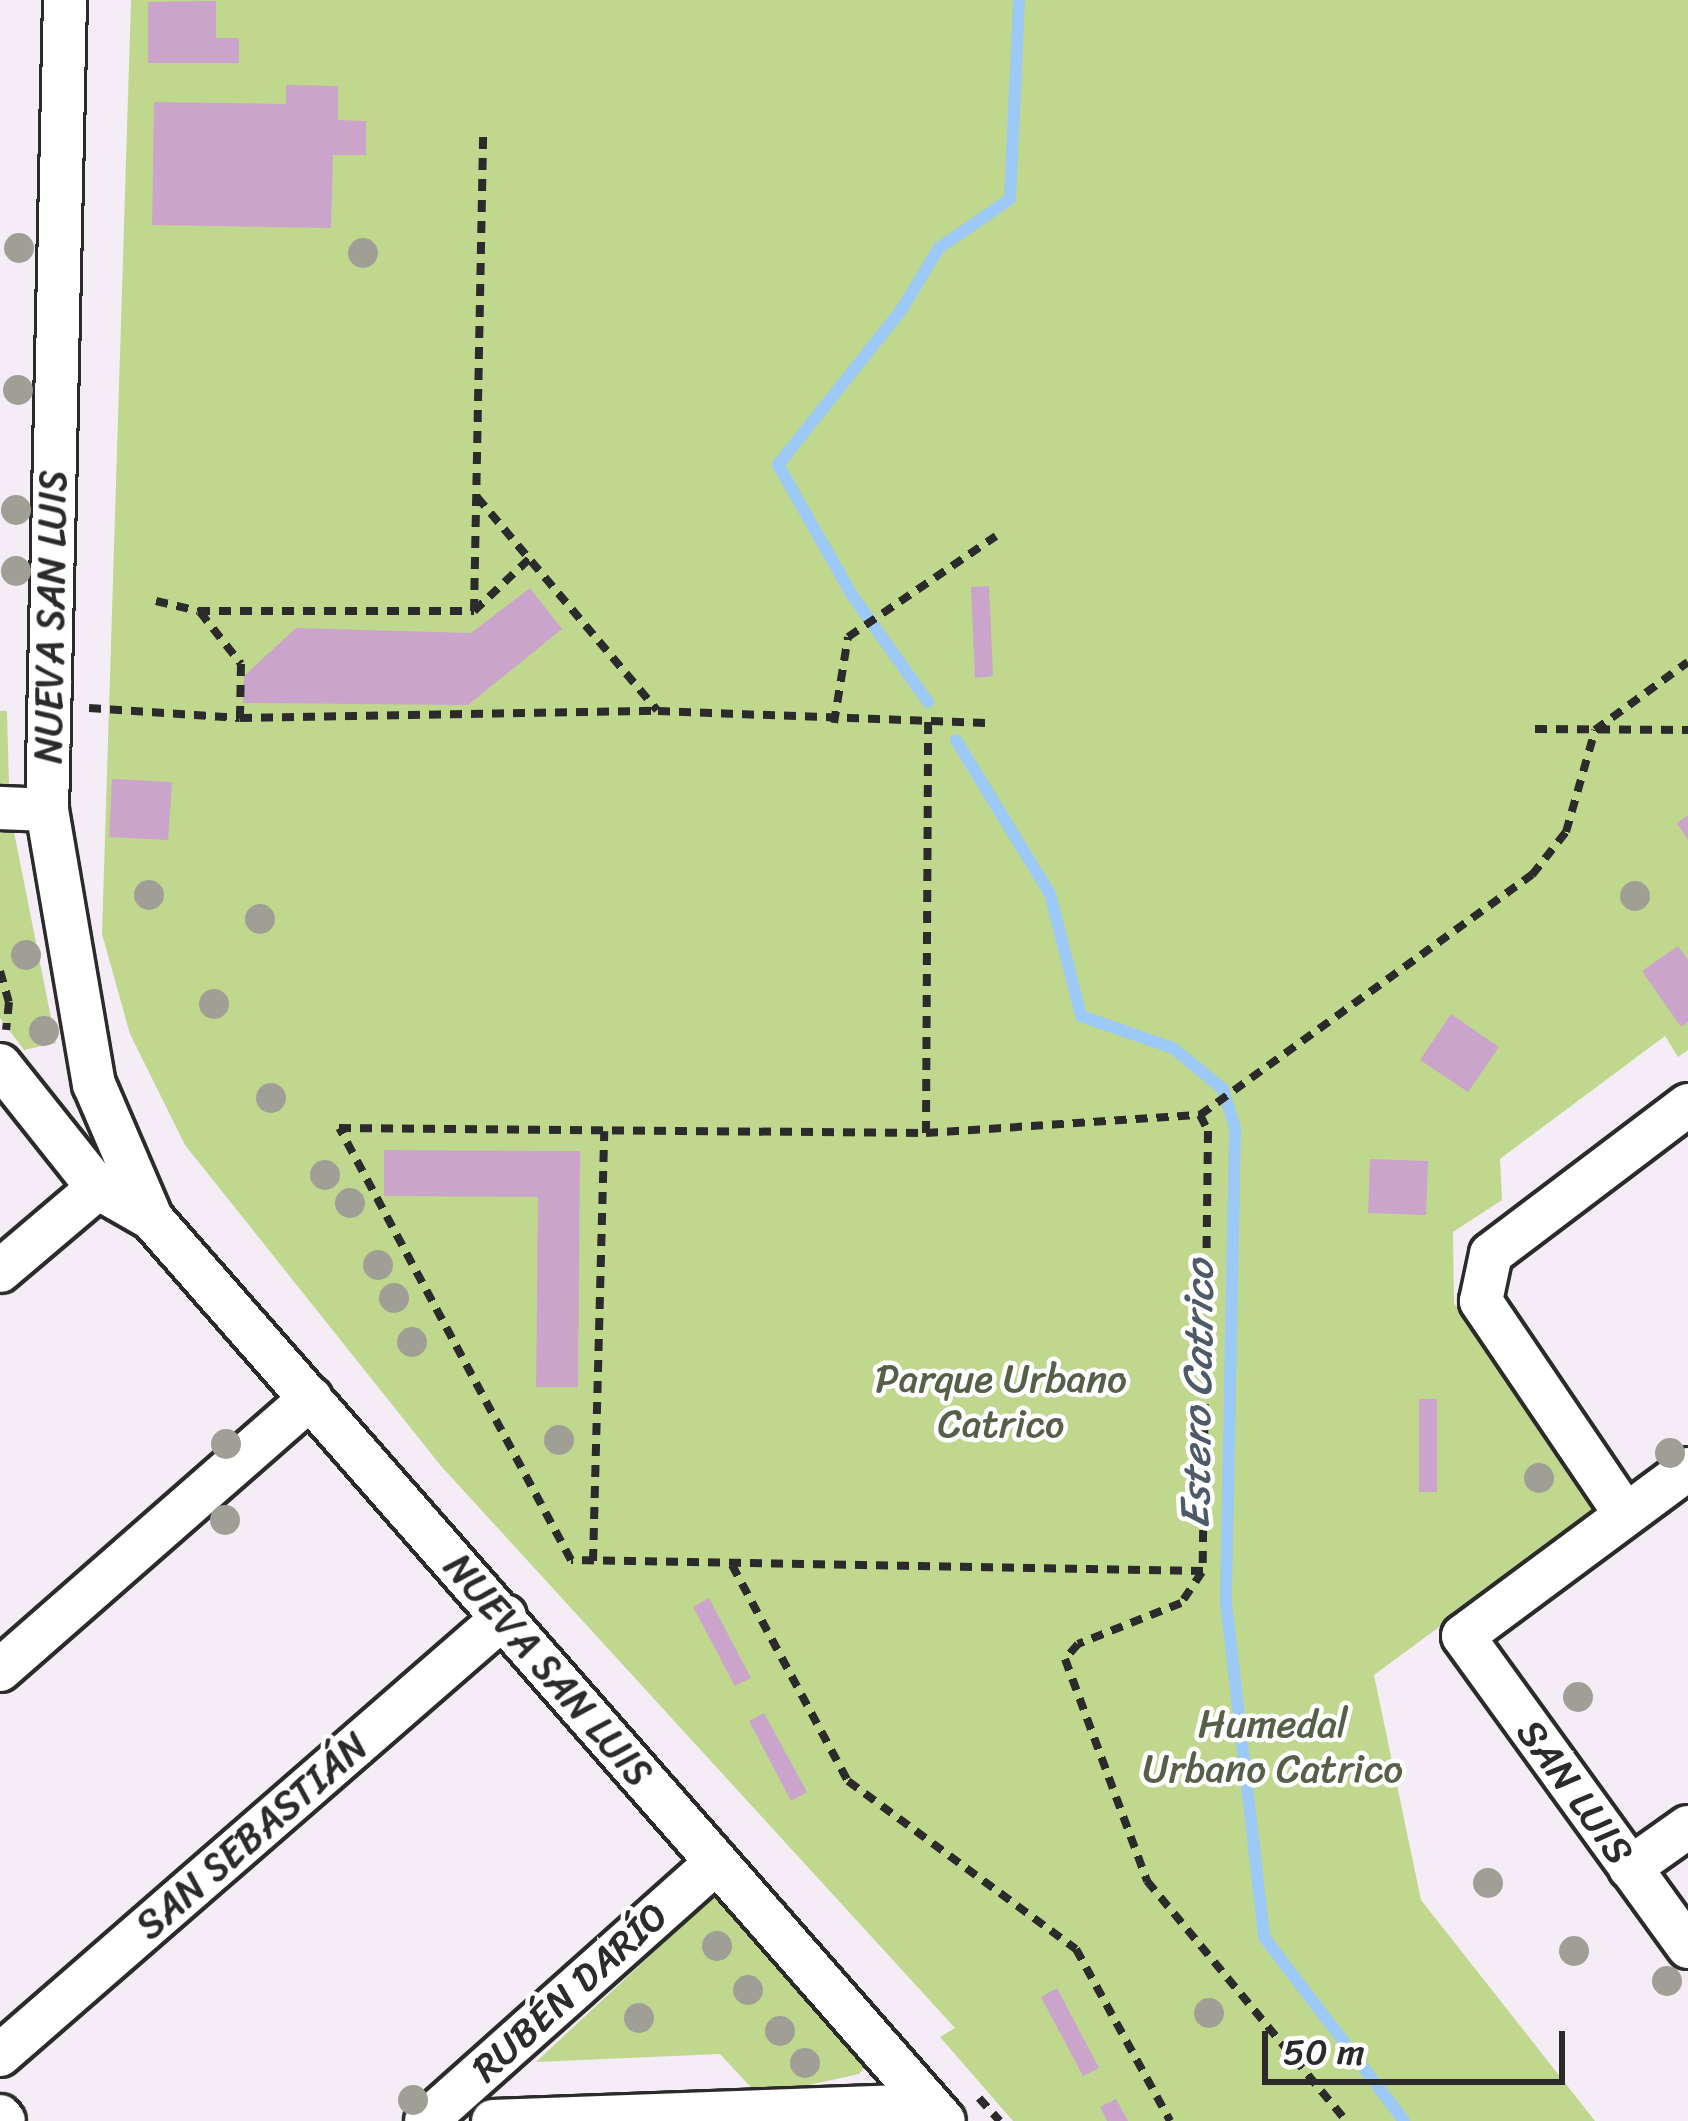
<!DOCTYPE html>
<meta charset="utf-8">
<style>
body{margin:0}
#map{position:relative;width:1688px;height:2121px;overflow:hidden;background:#f5edf5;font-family:Sriracha,sans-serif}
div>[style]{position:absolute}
.green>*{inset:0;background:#c0d78e}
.stream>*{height:12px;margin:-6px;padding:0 6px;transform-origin:6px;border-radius:6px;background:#9dc9f6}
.building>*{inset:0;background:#cba4cc}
.path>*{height:8px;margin-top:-4px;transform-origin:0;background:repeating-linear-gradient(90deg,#2b2b2b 0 12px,transparent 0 21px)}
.roads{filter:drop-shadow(3px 0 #2b2b2b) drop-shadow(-3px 0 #2b2b2b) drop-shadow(0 3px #2b2b2b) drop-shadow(0 -3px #2b2b2b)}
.minor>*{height:42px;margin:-21px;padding:0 21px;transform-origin:21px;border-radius:21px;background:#fff}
.trees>*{width:30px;height:30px;margin:-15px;border-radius:50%;background:#9f9f96}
span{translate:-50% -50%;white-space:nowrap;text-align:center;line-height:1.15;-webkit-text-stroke:9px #fff;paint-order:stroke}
.street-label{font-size:39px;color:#2b2b2b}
.park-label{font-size:39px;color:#585f49}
.water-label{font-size:42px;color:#4d5a68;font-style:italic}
.scale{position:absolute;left:1262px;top:2031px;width:303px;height:54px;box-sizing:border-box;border:6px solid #2b2b2b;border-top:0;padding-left:15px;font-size:36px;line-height:42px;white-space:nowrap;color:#2b2b2b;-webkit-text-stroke:9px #fff;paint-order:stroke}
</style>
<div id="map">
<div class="green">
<i style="clip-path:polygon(131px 0,1688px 0,1688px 1050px,1678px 1057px,1665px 1036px,1500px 1159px,1502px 1200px,1453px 1232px,1454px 1303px,1602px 1507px,1374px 1675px,1421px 1900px,1595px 2121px,1013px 2121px,940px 2037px,955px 2028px,441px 1466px,185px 1145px,130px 1034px,102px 934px)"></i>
<i style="clip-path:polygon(0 711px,7px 711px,9px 788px,0 788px)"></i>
<i style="clip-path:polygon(14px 832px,56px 1043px,24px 1050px,0 1018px,0 833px)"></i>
<i style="clip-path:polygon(715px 1895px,869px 2062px,859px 2074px,759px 2096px,720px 2054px,536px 2062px)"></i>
</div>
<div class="stream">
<i style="left:928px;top:702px;width:131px;rotate:-125.4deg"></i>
<i style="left:852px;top:595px;width:150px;rotate:-119.6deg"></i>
<i style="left:778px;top:465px;width:199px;rotate:-51.5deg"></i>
<i style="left:902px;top:309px;width:71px;rotate:-58.8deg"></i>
<i style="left:939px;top:248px;width:86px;rotate:-34.6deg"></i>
<i style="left:1010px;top:199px;width:199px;rotate:-87.4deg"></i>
<i style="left:956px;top:740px;width:180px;rotate:58.6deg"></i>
<i style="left:1050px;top:894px;width:126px;rotate:75.7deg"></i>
<i style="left:1081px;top:1016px;width:97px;rotate:19.2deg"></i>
<i style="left:1173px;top:1048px;width:65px;rotate:39.4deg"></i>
<i style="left:1223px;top:1089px;width:41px;rotate:72.9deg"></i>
<i style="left:1235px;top:1128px;width:474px;rotate:91.1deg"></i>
<i style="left:1226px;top:1602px;width:337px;rotate:83.5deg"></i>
<i style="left:1264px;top:1937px;width:231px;rotate:52.7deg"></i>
</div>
<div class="building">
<i style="clip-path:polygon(216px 1px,216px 38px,239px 38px,239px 63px,148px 63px,148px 2px)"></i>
<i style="clip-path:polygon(286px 85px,338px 86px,338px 120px,366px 121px,366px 155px,333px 155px,331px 228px,152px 225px,154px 102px,286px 104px)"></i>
<i style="clip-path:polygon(989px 586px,993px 676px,975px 678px,971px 587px)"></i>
<i style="clip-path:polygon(530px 588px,562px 629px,468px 705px,243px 703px,244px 676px,296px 628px,471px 633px)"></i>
<i style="clip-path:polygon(112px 779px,172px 782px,168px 840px,109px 837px)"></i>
<i style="clip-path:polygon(1688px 815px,1688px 840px,1677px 823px)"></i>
<i style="clip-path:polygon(1678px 946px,1688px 960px,1688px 1022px,1681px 1027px,1642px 971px)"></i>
<i style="clip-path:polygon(1451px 1014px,1499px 1047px,1468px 1092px,1420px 1060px)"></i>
<i style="clip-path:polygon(384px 1150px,580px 1151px,578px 1387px,536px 1387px,538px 1197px,384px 1196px)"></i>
<i style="clip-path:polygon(1370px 1159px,1428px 1161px,1426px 1215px,1368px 1213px)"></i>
<i style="clip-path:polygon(1419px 1399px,1437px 1399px,1437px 1492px,1419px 1492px)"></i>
<i style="clip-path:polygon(709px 1598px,751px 1678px,735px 1686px,693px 1607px)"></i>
<i style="clip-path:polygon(764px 1713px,807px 1792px,791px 1801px,749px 1721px)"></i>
<i style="clip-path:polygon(1057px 1988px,1099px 2068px,1083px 2076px,1041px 1997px)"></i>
<i style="clip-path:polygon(1116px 2099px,1128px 2121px,1107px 2121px,1100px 2107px)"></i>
</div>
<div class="path">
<i style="left:477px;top:497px;width:279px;rotate:49.8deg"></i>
<i style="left:156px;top:601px;width:43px;rotate:13.4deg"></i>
<i style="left:198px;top:611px;width:276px"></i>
<i style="left:474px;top:611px;width:76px;rotate:-43.4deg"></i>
<i style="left:474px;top:611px;width:477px;rotate:-88.9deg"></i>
<i style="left:200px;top:612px;width:66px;rotate:51.7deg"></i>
<i style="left:241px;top:664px;width:54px;rotate:91.1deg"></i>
<i style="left:89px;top:708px;width:151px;rotate:3.8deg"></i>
<i style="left:240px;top:718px;width:418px;rotate:-1deg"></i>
<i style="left:658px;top:711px;width:335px;rotate:2.1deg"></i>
<i style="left:834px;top:723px;width:87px;rotate:-80.8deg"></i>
<i style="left:848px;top:637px;width:179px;rotate:-34.3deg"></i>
<i style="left:1535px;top:729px;width:153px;rotate:0.4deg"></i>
<i style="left:0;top:971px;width:32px;rotate:74deg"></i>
<i style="left:9px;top:1002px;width:28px;rotate:96deg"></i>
<i style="left:1200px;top:1115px;width:18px;rotate:63deg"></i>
<i style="left:1208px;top:1131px;width:440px;rotate:90.7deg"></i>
<i style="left:1203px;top:1571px;width:632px;rotate:-179deg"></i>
<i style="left:571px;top:1560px;width:490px;rotate:-118.2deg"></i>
<i style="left:339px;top:1128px;width:587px;rotate:0.49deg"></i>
<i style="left:926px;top:1133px;width:275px;rotate:-3.8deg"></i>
<i style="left:1200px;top:1115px;width:410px;rotate:-35.9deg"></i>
<i style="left:1532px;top:875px;width:55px;rotate:-51.7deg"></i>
<i style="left:1566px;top:832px;width:106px;rotate:-74.1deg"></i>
<i style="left:1595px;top:730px;width:115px;rotate:-36.2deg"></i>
<i style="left:926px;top:1133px;width:412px;rotate:-89.7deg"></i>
<i style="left:593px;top:1561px;width:430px;rotate:-88.5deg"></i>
<i style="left:732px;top:1565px;width:245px;rotate:61.8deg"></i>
<i style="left:848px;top:1781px;width:283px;rotate:36.4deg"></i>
<i style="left:1076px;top:1949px;width:196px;rotate:61.3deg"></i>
<i style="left:1202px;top:1572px;width:37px;rotate:124deg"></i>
<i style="left:1181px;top:1603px;width:111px;rotate:158.3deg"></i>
<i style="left:1078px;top:1644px;width:20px;rotate:131deg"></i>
<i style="left:1065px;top:1659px;width:237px;rotate:69.7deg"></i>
<i style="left:1147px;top:1881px;width:312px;rotate:50.3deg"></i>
<i style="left:979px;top:2098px;width:31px;rotate:48deg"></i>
</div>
<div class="roads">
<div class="minor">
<i style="left:65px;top:0;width:810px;rotate:91.27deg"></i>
<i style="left:47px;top:810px;width:278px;rotate:80.3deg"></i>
<i style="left:94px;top:1084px;width:147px;rotate:66.8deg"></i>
<i style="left:0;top:808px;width:47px;rotate:2.4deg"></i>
<i style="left:0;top:1065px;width:157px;rotate:51.5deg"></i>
<i style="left:98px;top:1188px;width:62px;rotate:29.9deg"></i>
<i style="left:152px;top:1219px;width:1200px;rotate:48.72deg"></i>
<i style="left:0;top:1271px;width:128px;rotate:-40.3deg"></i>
<i style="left:1688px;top:1469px;width:280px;rotate:143.4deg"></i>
<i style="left:1463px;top:1636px;width:384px;rotate:54.1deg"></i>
<i style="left:1625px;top:1514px;width:257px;rotate:-124.1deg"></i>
<i style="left:1481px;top:1301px;width:48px;rotate:-78deg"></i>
<i style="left:1491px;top:1254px;width:247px;rotate:-37.1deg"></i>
<i style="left:0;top:1670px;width:413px;rotate:-41.2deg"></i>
<i style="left:1630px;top:1868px;width:71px;rotate:-35.3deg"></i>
<i style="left:0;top:2055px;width:669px;rotate:-41deg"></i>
<i style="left:0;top:2116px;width:6px;rotate:51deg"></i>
<i style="left:426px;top:2121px;width:386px;rotate:-41.7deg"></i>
<i style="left:493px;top:2121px;width:436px;rotate:-2.1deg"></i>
</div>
</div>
<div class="trees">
<i style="left:19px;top:248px"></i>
<i style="left:363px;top:253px"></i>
<i style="left:18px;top:390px"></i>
<i style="left:16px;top:510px"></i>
<i style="left:16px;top:571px"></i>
<i style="left:149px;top:895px"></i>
<i style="left:1635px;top:896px"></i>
<i style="left:260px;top:919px"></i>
<i style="left:26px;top:955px"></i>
<i style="left:214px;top:1004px"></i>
<i style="left:44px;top:1031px"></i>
<i style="left:271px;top:1098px"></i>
<i style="left:325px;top:1175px"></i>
<i style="left:350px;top:1203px"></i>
<i style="left:378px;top:1265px"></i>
<i style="left:394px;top:1298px"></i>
<i style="left:412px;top:1342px"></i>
<i style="left:559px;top:1440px"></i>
<i style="left:226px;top:1444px"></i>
<i style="left:1670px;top:1453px"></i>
<i style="left:1539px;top:1478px"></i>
<i style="left:225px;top:1520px"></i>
<i style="left:1578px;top:1697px"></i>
<i style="left:1488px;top:1883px"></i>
<i style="left:717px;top:1946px"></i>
<i style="left:1574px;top:1951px"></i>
<i style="left:1667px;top:1981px"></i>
<i style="left:748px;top:1990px"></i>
<i style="left:1209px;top:2013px"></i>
<i style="left:639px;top:2018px"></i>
<i style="left:780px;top:2031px"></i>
<i style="left:805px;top:2063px"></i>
<i style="left:413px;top:2100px"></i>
</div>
<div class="street-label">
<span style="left:51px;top:617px;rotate:-89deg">NUEVA SAN LUIS</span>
<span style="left:548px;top:1670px;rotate:49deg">NUEVA SAN LUIS</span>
<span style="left:1575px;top:1792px;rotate:54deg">SAN LUIS</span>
<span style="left:252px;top:1836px;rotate:-41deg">SAN SEBASTIÁN</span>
<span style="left:570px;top:1992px;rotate:-42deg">RUBÉN DARÍO</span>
</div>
<div class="park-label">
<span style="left:1001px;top:1402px">Parque Urbano<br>Catrico</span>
<span style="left:1273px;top:1747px">Humedal<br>Urbano Catrico</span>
</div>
<div class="water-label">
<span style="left:1197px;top:1394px;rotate:-89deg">Estero Catrico</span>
</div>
<div class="scale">50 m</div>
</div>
